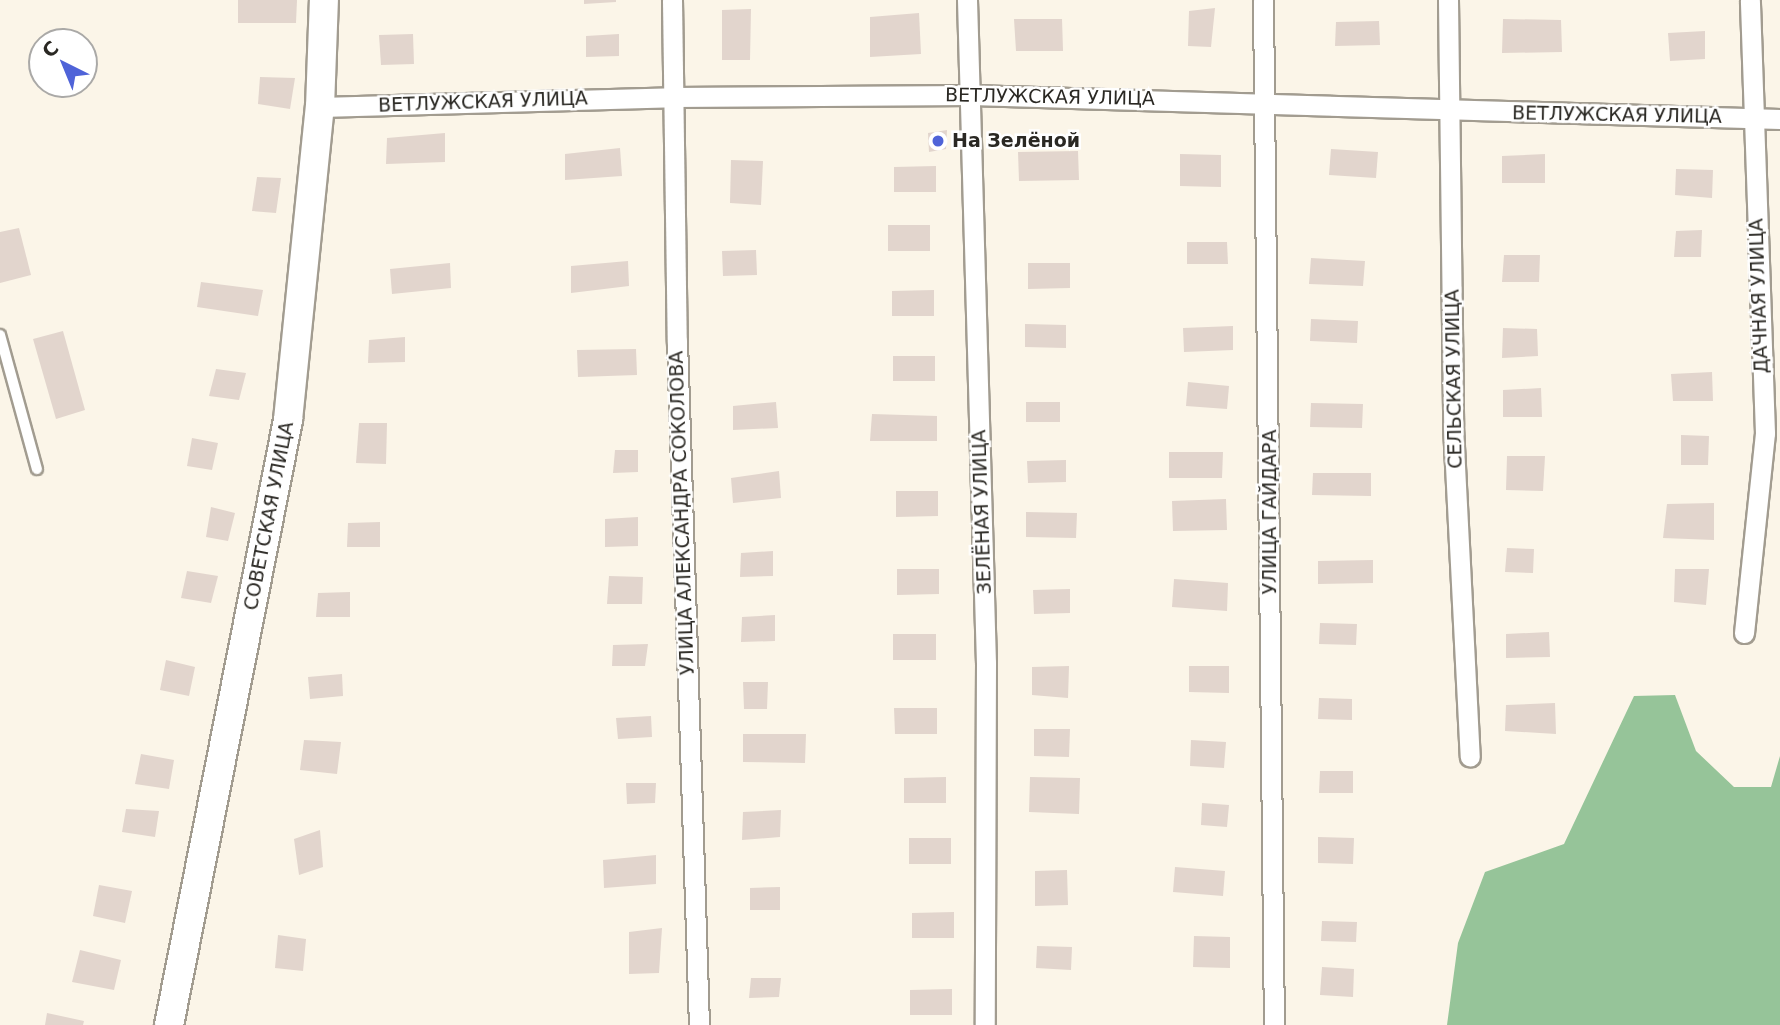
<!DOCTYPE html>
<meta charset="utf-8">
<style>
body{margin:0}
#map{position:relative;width:1780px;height:1025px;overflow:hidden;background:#fbf5e8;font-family:"DejaVu Sans",sans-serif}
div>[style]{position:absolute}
.forest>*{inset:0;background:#96c499}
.building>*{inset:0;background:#e2d5cd}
.roads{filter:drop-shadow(2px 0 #a29c90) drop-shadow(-2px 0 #a29c90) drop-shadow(0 2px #a29c90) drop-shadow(0 -2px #a29c90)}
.lane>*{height:10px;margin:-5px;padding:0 5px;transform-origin:5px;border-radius:5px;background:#fff}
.street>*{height:19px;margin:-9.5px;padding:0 9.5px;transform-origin:9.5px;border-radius:9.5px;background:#fff}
.secondary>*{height:28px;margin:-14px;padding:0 14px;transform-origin:14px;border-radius:14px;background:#fff}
.dots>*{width:19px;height:19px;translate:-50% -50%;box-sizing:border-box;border:4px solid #fff;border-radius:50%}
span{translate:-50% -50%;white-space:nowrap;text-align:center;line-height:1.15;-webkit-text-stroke:5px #fff;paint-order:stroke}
.street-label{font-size:19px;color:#2a2823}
.poi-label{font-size:19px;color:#2a2823;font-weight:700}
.left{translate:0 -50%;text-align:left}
.north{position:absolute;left:28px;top:28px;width:70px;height:70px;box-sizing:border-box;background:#fff;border:2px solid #aaa9a7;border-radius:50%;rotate:317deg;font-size:19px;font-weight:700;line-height:28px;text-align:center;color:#2a2823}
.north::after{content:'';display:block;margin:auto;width:24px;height:32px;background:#4f63d8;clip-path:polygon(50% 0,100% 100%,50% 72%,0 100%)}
</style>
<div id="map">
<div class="forest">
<i style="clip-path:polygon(1675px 695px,1696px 751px,1734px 787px,1771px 787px,1780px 756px,1780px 1025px,1447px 1025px,1458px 943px,1485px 872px,1564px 844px,1634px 696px)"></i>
</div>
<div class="building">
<i style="clip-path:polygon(238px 0,297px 0,296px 23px,238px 23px)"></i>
<i style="clip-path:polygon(584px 0,616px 0,616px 2px,584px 4px)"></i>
<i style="clip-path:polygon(1215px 8px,1211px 47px,1188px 46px,1189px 11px)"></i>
<i style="clip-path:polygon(751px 9px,750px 60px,722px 60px,722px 10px)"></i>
<i style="clip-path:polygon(919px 13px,921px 54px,870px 57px,870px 17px)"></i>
<i style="clip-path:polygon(1014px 19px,1062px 19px,1063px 51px,1016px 51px)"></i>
<i style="clip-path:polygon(1503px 19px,1561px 20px,1562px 52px,1502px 53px)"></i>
<i style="clip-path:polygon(1379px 21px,1380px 45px,1335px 46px,1336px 22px)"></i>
<i style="clip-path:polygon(1705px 31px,1705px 59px,1670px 61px,1668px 33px)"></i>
<i style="clip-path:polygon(413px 34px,414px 64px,381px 65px,379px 35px)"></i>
<i style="clip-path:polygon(619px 34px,619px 56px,586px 57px,586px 36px)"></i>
<i style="clip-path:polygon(260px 77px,295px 78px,290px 109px,258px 104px)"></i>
<i style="clip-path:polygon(947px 130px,946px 149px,929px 152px,928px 133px)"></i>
<i style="clip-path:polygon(445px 133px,445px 162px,386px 164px,387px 138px)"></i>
<i style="clip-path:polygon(620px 148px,622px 176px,565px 180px,565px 154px)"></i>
<i style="clip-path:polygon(1331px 149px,1378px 152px,1376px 178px,1329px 175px)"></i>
<i style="clip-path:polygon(1078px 151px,1079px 180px,1019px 181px,1018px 152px)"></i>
<i style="clip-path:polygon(1180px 154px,1221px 155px,1221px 187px,1180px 186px)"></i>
<i style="clip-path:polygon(1545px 154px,1545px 183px,1502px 183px,1502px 156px)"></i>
<i style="clip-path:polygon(731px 160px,763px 161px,761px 205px,730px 203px)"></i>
<i style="clip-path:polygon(936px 166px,936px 192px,894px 192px,894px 167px)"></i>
<i style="clip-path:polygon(1676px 169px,1713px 170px,1712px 198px,1675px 195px)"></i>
<i style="clip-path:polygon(257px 177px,281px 178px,276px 213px,252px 211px)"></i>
<i style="clip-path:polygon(888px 225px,930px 225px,930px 251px,888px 251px)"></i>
<i style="clip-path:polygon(19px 228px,31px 275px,0 283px,0 232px)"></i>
<i style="clip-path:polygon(1702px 230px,1701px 257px,1674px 257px,1676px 231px)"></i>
<i style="clip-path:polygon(1187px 242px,1227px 242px,1228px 264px,1187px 264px)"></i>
<i style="clip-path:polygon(756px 250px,757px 275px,723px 276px,722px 251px)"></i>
<i style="clip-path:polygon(1504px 255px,1540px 255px,1539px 282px,1502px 282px)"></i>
<i style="clip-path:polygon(1311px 258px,1365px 261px,1363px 286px,1309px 284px)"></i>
<i style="clip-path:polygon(628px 261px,629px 286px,571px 293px,571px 266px)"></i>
<i style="clip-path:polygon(450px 263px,451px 288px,392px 294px,390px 269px)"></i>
<i style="clip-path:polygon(1028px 263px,1070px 263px,1070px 288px,1028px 289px)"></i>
<i style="clip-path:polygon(201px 282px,263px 290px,258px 316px,197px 307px)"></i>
<i style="clip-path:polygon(934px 290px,934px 316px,892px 316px,892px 291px)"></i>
<i style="clip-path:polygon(1311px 319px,1358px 321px,1357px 343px,1310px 341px)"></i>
<i style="clip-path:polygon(1025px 324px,1066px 325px,1066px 348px,1025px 347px)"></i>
<i style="clip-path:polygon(1233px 326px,1233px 350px,1184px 352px,1183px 328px)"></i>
<i style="clip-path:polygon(1503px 328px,1537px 329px,1538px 356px,1502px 358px)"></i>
<i style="clip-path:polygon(63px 331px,85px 410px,56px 419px,33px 339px)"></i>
<i style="clip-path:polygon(405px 337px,405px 362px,368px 363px,369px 340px)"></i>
<i style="clip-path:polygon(636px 349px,637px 375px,578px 377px,577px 350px)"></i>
<i style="clip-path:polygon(893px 356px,935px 356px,935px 381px,893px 381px)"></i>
<i style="clip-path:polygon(216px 369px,246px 373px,239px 400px,209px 396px)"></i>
<i style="clip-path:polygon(1712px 372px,1713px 401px,1673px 401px,1671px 374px)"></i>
<i style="clip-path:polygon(1188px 382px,1229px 386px,1227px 409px,1186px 406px)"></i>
<i style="clip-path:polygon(1541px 388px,1542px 417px,1503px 417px,1503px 390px)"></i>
<i style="clip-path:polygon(776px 402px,778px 428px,733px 430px,733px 406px)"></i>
<i style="clip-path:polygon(1026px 402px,1060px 402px,1060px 422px,1026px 422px)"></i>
<i style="clip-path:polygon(1311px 403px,1363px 404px,1362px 428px,1310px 427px)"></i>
<i style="clip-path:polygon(872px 414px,937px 416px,937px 441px,870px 441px)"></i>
<i style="clip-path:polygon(359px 423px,387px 423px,386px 464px,356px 463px)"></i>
<i style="clip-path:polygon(1681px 435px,1709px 436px,1708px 465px,1681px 465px)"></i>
<i style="clip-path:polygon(192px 438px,218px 443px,212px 470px,187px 466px)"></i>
<i style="clip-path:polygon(615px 450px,638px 450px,638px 472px,613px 473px)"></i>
<i style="clip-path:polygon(1169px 452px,1223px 452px,1222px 478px,1169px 478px)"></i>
<i style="clip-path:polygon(1507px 456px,1545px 456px,1543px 491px,1506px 490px)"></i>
<i style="clip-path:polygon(1066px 460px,1066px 482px,1028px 483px,1027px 461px)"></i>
<i style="clip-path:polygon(779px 471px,781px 498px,733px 503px,731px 478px)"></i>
<i style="clip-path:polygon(1313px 473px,1371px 473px,1371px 496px,1312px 495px)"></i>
<i style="clip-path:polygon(896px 491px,938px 491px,938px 516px,896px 517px)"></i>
<i style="clip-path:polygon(1226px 499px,1227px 530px,1173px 531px,1172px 501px)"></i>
<i style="clip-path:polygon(1714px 503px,1714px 540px,1663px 538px,1667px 504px)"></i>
<i style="clip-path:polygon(211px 507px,235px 513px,228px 541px,206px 537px)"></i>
<i style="clip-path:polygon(1026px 512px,1077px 513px,1076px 538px,1026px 537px)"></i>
<i style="clip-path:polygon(638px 517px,638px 546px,605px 547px,605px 519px)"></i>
<i style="clip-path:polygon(380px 522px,380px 547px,347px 547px,348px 523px)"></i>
<i style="clip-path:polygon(1507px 548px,1534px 549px,1533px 573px,1505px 572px)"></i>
<i style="clip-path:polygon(773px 551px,773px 576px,740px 577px,741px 553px)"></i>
<i style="clip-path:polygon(1373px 560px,1373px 583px,1318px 584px,1318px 561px)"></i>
<i style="clip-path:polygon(897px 569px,939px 569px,939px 594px,897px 595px)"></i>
<i style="clip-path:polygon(1675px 569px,1709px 569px,1706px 605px,1674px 602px)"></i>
<i style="clip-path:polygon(187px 571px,218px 576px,211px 603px,181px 598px)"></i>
<i style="clip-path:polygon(609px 576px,643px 577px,642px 604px,607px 604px)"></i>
<i style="clip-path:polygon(1174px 579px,1228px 583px,1227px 611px,1172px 607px)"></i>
<i style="clip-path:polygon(1070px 589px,1070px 613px,1034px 614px,1033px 590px)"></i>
<i style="clip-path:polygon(350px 592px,350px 617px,316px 617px,318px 593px)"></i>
<i style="clip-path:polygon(775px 615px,775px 641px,741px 642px,742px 617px)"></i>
<i style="clip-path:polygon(1320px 623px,1357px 624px,1356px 645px,1319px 644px)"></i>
<i style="clip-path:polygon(1549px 632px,1550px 657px,1506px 658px,1506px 634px)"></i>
<i style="clip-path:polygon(893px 634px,936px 634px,936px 660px,893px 660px)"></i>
<i style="clip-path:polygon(648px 644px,645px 666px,612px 666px,613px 645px)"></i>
<i style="clip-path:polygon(166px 660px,195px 667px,189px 696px,160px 690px)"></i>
<i style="clip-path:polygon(1069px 666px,1068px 698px,1032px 695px,1032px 667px)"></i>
<i style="clip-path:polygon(1189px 666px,1229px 666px,1229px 693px,1189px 692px)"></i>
<i style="clip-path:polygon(342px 674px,343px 696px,310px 699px,308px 677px)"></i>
<i style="clip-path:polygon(743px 682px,768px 682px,767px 709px,744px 709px)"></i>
<i style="clip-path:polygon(1319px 698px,1352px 699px,1352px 720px,1318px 719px)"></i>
<i style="clip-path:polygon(1555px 703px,1556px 734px,1505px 731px,1506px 705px)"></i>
<i style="clip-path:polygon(894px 708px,937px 708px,937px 734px,895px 734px)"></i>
<i style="clip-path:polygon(651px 716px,652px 737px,618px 739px,616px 718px)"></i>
<i style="clip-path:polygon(1034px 729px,1070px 729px,1069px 757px,1034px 756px)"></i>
<i style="clip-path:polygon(743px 734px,806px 734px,805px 763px,743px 762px)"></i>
<i style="clip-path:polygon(304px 740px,341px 742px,337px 774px,300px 770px)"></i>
<i style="clip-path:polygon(1191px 740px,1226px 742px,1224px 768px,1190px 766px)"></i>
<i style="clip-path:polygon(141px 754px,174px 760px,169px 789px,135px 784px)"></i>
<i style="clip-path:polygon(1320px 771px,1353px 771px,1353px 793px,1319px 793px)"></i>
<i style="clip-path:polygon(946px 777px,946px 803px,904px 803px,904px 778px)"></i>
<i style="clip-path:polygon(1030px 777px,1080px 778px,1079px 814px,1029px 812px)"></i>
<i style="clip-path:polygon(626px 783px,656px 783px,655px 803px,627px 804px)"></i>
<i style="clip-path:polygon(1202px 803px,1229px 805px,1227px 827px,1201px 825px)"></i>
<i style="clip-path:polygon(126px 809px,159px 811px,155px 837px,122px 832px)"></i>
<i style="clip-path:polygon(781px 810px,780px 837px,742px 840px,743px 812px)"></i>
<i style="clip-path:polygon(320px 830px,323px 867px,299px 875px,294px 839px)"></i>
<i style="clip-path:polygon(1318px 837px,1354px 838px,1353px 864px,1318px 863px)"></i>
<i style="clip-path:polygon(909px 838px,951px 838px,951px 864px,909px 864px)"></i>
<i style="clip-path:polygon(656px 855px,656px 884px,604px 888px,603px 860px)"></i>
<i style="clip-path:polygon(1175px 867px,1225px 871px,1223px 896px,1173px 892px)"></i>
<i style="clip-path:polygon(1067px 870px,1068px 905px,1035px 906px,1035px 871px)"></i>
<i style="clip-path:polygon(99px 885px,132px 891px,125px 923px,93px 916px)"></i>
<i style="clip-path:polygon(780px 887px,780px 910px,750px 910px,750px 888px)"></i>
<i style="clip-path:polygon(954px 912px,954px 938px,912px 938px,912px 913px)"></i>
<i style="clip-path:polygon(1322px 921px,1357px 922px,1356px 942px,1321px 941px)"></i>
<i style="clip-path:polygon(662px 928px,659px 973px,629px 974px,629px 932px)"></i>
<i style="clip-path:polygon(278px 935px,306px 939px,303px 971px,275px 968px)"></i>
<i style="clip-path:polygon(1194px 936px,1230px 937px,1230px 968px,1193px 967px)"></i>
<i style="clip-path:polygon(1037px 946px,1072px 947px,1071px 970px,1036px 968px)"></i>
<i style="clip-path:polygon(80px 950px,121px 960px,114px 990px,72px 982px)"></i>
<i style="clip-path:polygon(1322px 967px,1354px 969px,1353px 997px,1320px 995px)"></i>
<i style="clip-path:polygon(751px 978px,781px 978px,779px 997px,749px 998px)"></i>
<i style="clip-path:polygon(952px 989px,952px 1015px,910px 1015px,910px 990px)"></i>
<i style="clip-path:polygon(47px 1013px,84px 1021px,83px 1025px,45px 1025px)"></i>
</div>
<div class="roads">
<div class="lane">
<i style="left:0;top:335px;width:139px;rotate:74.6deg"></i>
</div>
<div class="street">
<i style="left:672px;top:0;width:341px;rotate:89.2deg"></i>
<i style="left:677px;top:341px;width:684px;rotate:88.16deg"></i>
<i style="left:967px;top:0;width:663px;rotate:88.36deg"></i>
<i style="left:986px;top:663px;width:362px;rotate:90.2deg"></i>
<i style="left:1263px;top:0;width:1025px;rotate:89.39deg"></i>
<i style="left:1448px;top:0;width:426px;rotate:89.3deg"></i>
<i style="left:1453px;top:426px;width:331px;rotate:87.1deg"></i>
<i style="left:320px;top:107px;width:353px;rotate:-1.6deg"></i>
<i style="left:673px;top:97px;width:298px;rotate:-0.4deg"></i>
<i style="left:971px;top:95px;width:809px;rotate:1.7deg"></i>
<i style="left:1744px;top:633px;width:201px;rotate:-84deg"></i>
<i style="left:1765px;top:433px;width:433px;rotate:-92deg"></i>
</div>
<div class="secondary">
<i style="left:169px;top:1025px;width:617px;rotate:-78.87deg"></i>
<i style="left:288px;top:420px;width:315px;rotate:-84.2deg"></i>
<i style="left:320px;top:107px;width:107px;rotate:-87.9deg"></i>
</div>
</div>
<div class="dots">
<i style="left:938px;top:141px;background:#4f63d8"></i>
</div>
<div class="street-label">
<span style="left:1050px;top:97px;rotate:1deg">ВЕТЛУЖСКАЯ УЛИЦА</span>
<span style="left:483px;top:102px;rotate:-2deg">ВЕТЛУЖСКАЯ УЛИЦА</span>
<span style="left:1617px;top:115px;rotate:1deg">ВЕТЛУЖСКАЯ УЛИЦА</span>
<span style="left:1759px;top:296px;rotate:-92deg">ДАЧНАЯ УЛИЦА</span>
<span style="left:1454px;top:379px;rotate:-91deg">СЕЛЬСКАЯ УЛИЦА</span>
<span style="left:982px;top:512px;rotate:-92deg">ЗЕЛЁНАЯ УЛИЦА</span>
<span style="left:1270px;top:512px;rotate:-90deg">УЛИЦА ГАЙДАРА</span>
<span style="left:682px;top:513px;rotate:-92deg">УЛИЦА АЛЕКСАНДРА СОКОЛОВА</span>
<span style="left:269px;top:516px;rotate:-79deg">СОВЕТСКАЯ УЛИЦА</span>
</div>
<div class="poi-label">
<span class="left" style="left:952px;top:141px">На Зелёной</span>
</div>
<div class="north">С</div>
</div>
